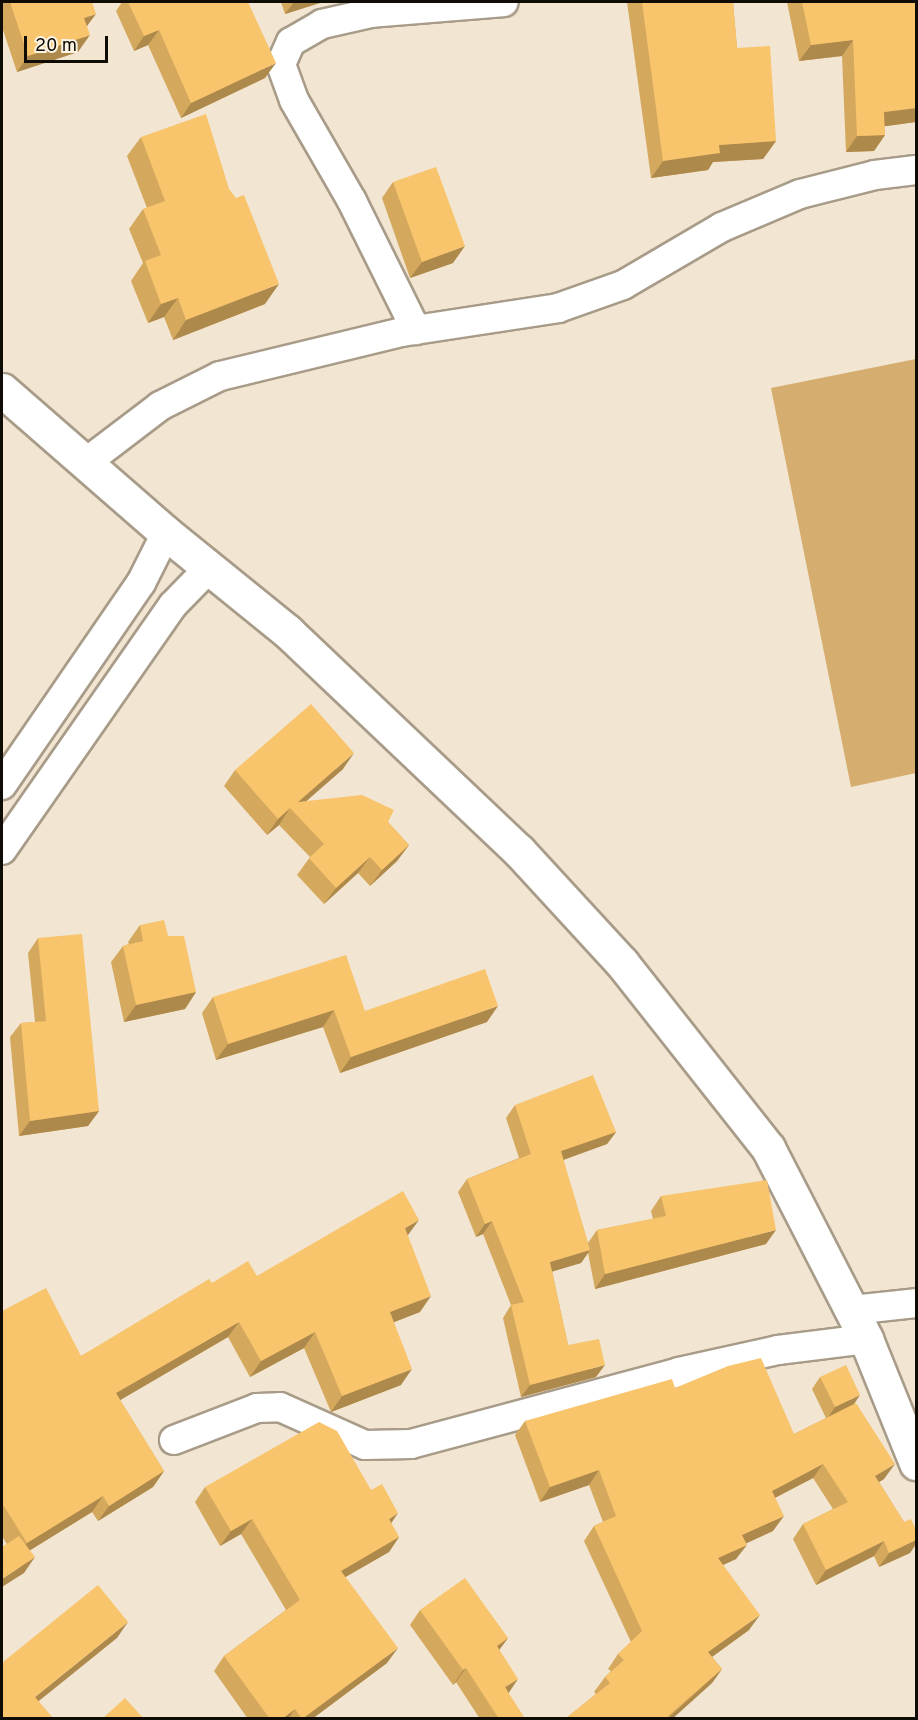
<!DOCTYPE html>
<style>
body{margin:0}
#map{position:relative;width:918px;height:1720px;overflow:hidden;background:#f2e5d1;font-family:Overpass,sans-serif}
div>[style]{position:absolute}
.green>*{inset:0;background:#d5ad6e}
.roads{filter:drop-shadow(2px 0 #a89c89) drop-shadow(-2px 0 #a89c89) drop-shadow(0 2px #a89c89) drop-shadow(0 -2px #a89c89)}
.minor>*{height:28px;margin:-14px;padding:0 14px;transform-origin:14px;border-radius:14px;background:#fff}
.secondary>*{height:33px;margin:-16.5px;padding:0 16.5px;transform-origin:16.5px;border-radius:16.5px;background:#fff}
.wall>*{inset:0;background:#d5a95d}
.shaded-wall>*{inset:0;background:#ae894c}
.building>*{inset:0;background:#f8c46c}
span{translate:-50% -50%;white-space:nowrap;text-align:center;line-height:1.15;-webkit-text-stroke:4.5px #fdf3e3;paint-order:stroke}
.frame{position:absolute;inset:0;border:3px solid #0f0b05;pointer-events:none}
.scale{position:absolute;left:24px;top:36px;width:84px;height:27px;box-sizing:border-box;border:3px solid #0f0b05;border-top:0;padding-left:8px;font-size:18px;line-height:21px;white-space:nowrap;color:#0f0b05;-webkit-text-stroke:4px #fdf3e3;paint-order:stroke}
</style>
<div id="map">
<div class="green">
<i style="clip-path:polygon(916px 359px,916px 773px,851px 787px,771px 388px)"></i>
</div>
<div class="roads">
<div class="minor">
<i style="left:416px;top:330px;width:144px;rotate:-116.4deg"></i>
<i style="left:352px;top:201px;width:116px;rotate:-119.9deg"></i>
<i style="left:294px;top:100px;width:38px;rotate:-110deg"></i>
<i style="left:281px;top:64px;width:24px;rotate:-66deg"></i>
<i style="left:291px;top:42px;width:36px;rotate:-30deg"></i>
<i style="left:322px;top:24px;width:50px;rotate:-12.7deg"></i>
<i style="left:371px;top:13px;width:133px;rotate:-4.7deg"></i>
<i style="left:84px;top:464px;width:96px;rotate:-37.3deg"></i>
<i style="left:160px;top:406px;width:67px;rotate:-26.6deg"></i>
<i style="left:220px;top:376px;width:187px;rotate:-13.6deg"></i>
<i style="left:402px;top:332px;width:158px;rotate:-8.7deg"></i>
<i style="left:558px;top:308px;width:69px;rotate:-19.5deg"></i>
<i style="left:623px;top:285px;width:115px;rotate:-30.4deg"></i>
<i style="left:722px;top:227px;width:85px;rotate:-22.9deg"></i>
<i style="left:800px;top:194px;width:77px;rotate:-14.2deg"></i>
<i style="left:875px;top:175px;width:41px;rotate:-7deg"></i>
<i style="left:2px;top:785px;width:245px;rotate:-55.5deg"></i>
<i style="left:141px;top:583px;width:56px;rotate:-63.4deg"></i>
<i style="left:2px;top:850px;width:299px;rotate:-55.1deg"></i>
<i style="left:173px;top:605px;width:52px;rotate:-45.8deg"></i>
<i style="left:852px;top:1310px;width:64px;rotate:-6.2deg"></i>
<i style="left:174px;top:1440px;width:89px;rotate:-21.1deg"></i>
<i style="left:257px;top:1408px;width:23px;rotate:-2deg"></i>
<i style="left:280px;top:1407px;width:93px;rotate:24.1deg"></i>
<i style="left:365px;top:1445px;width:46px;rotate:-1.2deg"></i>
<i style="left:411px;top:1444px;width:278px;rotate:-15deg"></i>
<i style="left:679px;top:1372px;width:101px;rotate:-12.5deg"></i>
<i style="left:778px;top:1350px;width:89px;rotate:-7.1deg"></i>
</div>
<div class="secondary">
<i style="left:2px;top:390px;width:218px;rotate:41.1deg"></i>
<i style="left:166px;top:533px;width:156px;rotate:39deg"></i>
<i style="left:287px;top:631px;width:320px;rotate:43.5deg"></i>
<i style="left:519px;top:851px;width:152px;rotate:47.4deg"></i>
<i style="left:622px;top:963px;width:236px;rotate:51.7deg"></i>
<i style="left:768px;top:1148px;width:215px;rotate:62.8deg"></i>
<i style="left:866px;top:1339px;width:134px;rotate:68deg"></i>
</div>
</div>
<div class="wall">
<i style="clip-path:polygon(2px 2px,92px 2px,87px 26px,78px 52px,17px 72px,2px 27px)"></i>
<i style="clip-path:polygon(122px 2px,248px 2px,265px 78px,181px 118px,148px 45px,134px 51px,116px 11px)"></i>
<i style="clip-path:polygon(281px 2px,323px 2px,285px 14px)"></i>
<i style="clip-path:polygon(627px 2px,733px 2px,737px 48px,776px 141px,763px 159px,713px 162px,708px 170px,651px 178px)"></i>
<i style="clip-path:polygon(787px 2px,916px 2px,916px 122px,884px 126px,885px 135px,874px 151px,846px 152px,842px 56px,799px 61px)"></i>
<i style="clip-path:polygon(141px 137px,265px 304px,173px 340px,164px 317px,148px 323px,131px 281px,143px 263px,129px 229px,143px 209px,147px 208px,127px 156px)"></i>
<i style="clip-path:polygon(393px 182px,453px 263px,410px 278px,382px 198px)"></i>
<i style="clip-path:polygon(343px 769px,306px 801px,388px 822px,409px 845px,397px 861px,370px 886px,358px 873px,324px 904px,297px 875px,310px 857px,279px 825px,267px 835px,224px 786px,235px 770px)"></i>
<i style="clip-path:polygon(140px 925px,168px 936px,196px 992px,185px 1009px,124px 1022px,111px 962px,123px 946px,129px 944px,128px 942px)"></i>
<i style="clip-path:polygon(38px 938px,99px 1111px,88px 1126px,19px 1136px,10px 1037px,21px 1023px,35px 1022px,28px 953px)"></i>
<i style="clip-path:polygon(213px 997px,365px 1011px,487px 1022px,340px 1073px,323px 1027px,216px 1060px,202px 1013px)"></i>
<i style="clip-path:polygon(515px 1105px,616px 1132px,607px 1144px,563px 1160px,588px 1243px,597px 1230px,653px 1219px,651px 1211px,661px 1196px,766px 1244px,595px 1289px,588px 1253px,581px 1263px,552px 1271px,568px 1345px,596px 1377px,521px 1397px,503px 1318px,511px 1305px,483px 1234px,476px 1237px,458px 1192px,467px 1179px,519px 1158px,506px 1118px)"></i>
<i style="clip-path:polygon(408px 1235px,408px 1236px,420px 1312px,394px 1322px,401px 1385px,331px 1412px,304px 1348px,250px 1377px,228px 1337px,120px 1400px,164px 1471px,153px 1487px,98px 1521px,92px 1512px,30px 1550px,24px 1573px,2px 1536px,2px 1311px,81px 1356px,212px 1283px,257px 1276px)"></i>
<i style="clip-path:polygon(820px 1377px,854px 1404px,884px 1479px,879px 1482px,904px 1522px,916px 1530px,916px 1544px,910px 1553px,879px 1567px,874px 1556px,816px 1585px,793px 1539px,803px 1524px,833px 1509px,813px 1478px,775px 1498px,773px 1531px,746px 1543px,736px 1559px,723px 1565px,749px 1630px,712px 1657px,722px 1669px,712px 1683px,672px 1719px,565px 1719px,596px 1694px,594px 1692px,605px 1677px,611px 1671px,608px 1669px,618px 1654px,631px 1642px,584px 1541px,594px 1526px,603px 1522px,589px 1485px,540px 1502px,515px 1435px,525px 1421px,675px 1388px,794px 1434px,826px 1418px,812px 1389px)"></i>
<i style="clip-path:polygon(205px 1487px,371px 1490px,399px 1537px,389px 1552px,345px 1577px,387px 1663px,312px 1719px,248px 1719px,214px 1671px,224px 1656px,286px 1610px,241px 1534px,220px 1546px,195px 1502px)"></i>
<i style="clip-path:polygon(420px 1610px,508px 1638px,499px 1650px,508px 1693px,525px 1719px,480px 1719px,456px 1682px,453px 1685px,410px 1625px)"></i>
</div>
<div class="shaded-wall">
<i style="clip-path:polygon(294px 2px,323px 2px,285px 14px)"></i>
<i style="clip-path:polygon(96px 14px,84px 30px,84px 18px)"></i>
<i style="clip-path:polygon(159px 30px,148px 45px,134px 51px,144px 36px)"></i>
<i style="clip-path:polygon(90px 35px,78px 52px,17px 72px,28px 56px)"></i>
<i style="clip-path:polygon(853px 40px,842px 56px,799px 61px,811px 45px)"></i>
<i style="clip-path:polygon(276px 63px,265px 78px,181px 118px,191px 103px)"></i>
<i style="clip-path:polygon(916px 108px,916px 122px,873px 128px,884px 112px)"></i>
<i style="clip-path:polygon(885px 135px,874px 151px,846px 152px,857px 136px)"></i>
<i style="clip-path:polygon(776px 141px,763px 159px,713px 162px,708px 170px,651px 178px,663px 161px,719px 145px)"></i>
<i style="clip-path:polygon(465px 246px,453px 263px,410px 278px,422px 262px)"></i>
<i style="clip-path:polygon(279px 284px,265px 304px,173px 340px,186px 320px)"></i>
<i style="clip-path:polygon(178px 298px,164px 317px,148px 323px,161px 304px)"></i>
<i style="clip-path:polygon(354px 753px,343px 769px,294px 812px,298px 802px)"></i>
<i style="clip-path:polygon(290px 808px,279px 825px,267px 835px,278px 819px)"></i>
<i style="clip-path:polygon(409px 845px,397px 861px,370px 886px,382px 870px)"></i>
<i style="clip-path:polygon(370px 857px,358px 873px,324px 904px,336px 888px)"></i>
<i style="clip-path:polygon(196px 992px,185px 1009px,124px 1022px,136px 1005px)"></i>
<i style="clip-path:polygon(498px 1006px,487px 1022px,340px 1073px,351px 1057px)"></i>
<i style="clip-path:polygon(334px 1010px,323px 1027px,216px 1060px,228px 1044px)"></i>
<i style="clip-path:polygon(99px 1111px,88px 1126px,19px 1136px,30px 1121px)"></i>
<i style="clip-path:polygon(616px 1132px,607px 1144px,552px 1164px,561px 1151px)"></i>
<i style="clip-path:polygon(419px 1220px,408px 1235px,394px 1244px,405px 1228px)"></i>
<i style="clip-path:polygon(492px 1221px,483px 1234px,476px 1237px,485px 1224px)"></i>
<i style="clip-path:polygon(776px 1230px,766px 1244px,595px 1289px,605px 1274px)"></i>
<i style="clip-path:polygon(590px 1250px,581px 1263px,541px 1275px,550px 1262px)"></i>
<i style="clip-path:polygon(431px 1296px,420px 1312px,379px 1328px,390px 1312px)"></i>
<i style="clip-path:polygon(239px 1322px,228px 1337px,105px 1409px,116px 1393px)"></i>
<i style="clip-path:polygon(315px 1332px,304px 1348px,250px 1377px,261px 1361px)"></i>
<i style="clip-path:polygon(605px 1365px,596px 1377px,521px 1397px,530px 1385px)"></i>
<i style="clip-path:polygon(412px 1369px,401px 1385px,331px 1412px,342px 1396px)"></i>
<i style="clip-path:polygon(860px 1395px,852px 1407px,827px 1419px,835px 1407px)"></i>
<i style="clip-path:polygon(823px 1464px,813px 1478px,761px 1505px,772px 1491px)"></i>
<i style="clip-path:polygon(895px 1464px,884px 1479px,865px 1491px,875px 1476px)"></i>
<i style="clip-path:polygon(599px 1470px,589px 1485px,540px 1502px,550px 1487px)"></i>
<i style="clip-path:polygon(164px 1471px,153px 1487px,98px 1521px,109px 1506px)"></i>
<i style="clip-path:polygon(103px 1496px,92px 1512px,16px 1559px,27px 1543px)"></i>
<i style="clip-path:polygon(398px 1513px,388px 1528px,389px 1519px)"></i>
<i style="clip-path:polygon(784px 1516px,773px 1531px,732px 1550px,742px 1535px)"></i>
<i style="clip-path:polygon(252px 1519px,241px 1534px,220px 1546px,231px 1531px)"></i>
<i style="clip-path:polygon(399px 1537px,389px 1552px,330px 1586px,341px 1571px)"></i>
<i style="clip-path:polygon(916px 1540px,916px 1544px,910px 1553px,879px 1567px,889px 1553px)"></i>
<i style="clip-path:polygon(884px 1541px,874px 1556px,816px 1585px,826px 1570px)"></i>
<i style="clip-path:polygon(747px 1545px,736px 1559px,708px 1572px,718px 1558px)"></i>
<i style="clip-path:polygon(35px 1557px,24px 1573px,2px 1587px,2px 1579px)"></i>
<i style="clip-path:polygon(760px 1615px,749px 1630px,698px 1667px,708px 1652px)"></i>
<i style="clip-path:polygon(128px 1622px,117px 1638px,24px 1713px,35px 1697px)"></i>
<i style="clip-path:polygon(508px 1638px,497px 1653px,497px 1646px)"></i>
<i style="clip-path:polygon(398px 1648px,387px 1663px,312px 1719px,302px 1719px)"></i>
<i style="clip-path:polygon(466px 1668px,456px 1682px,453px 1685px,463px 1670px)"></i>
<i style="clip-path:polygon(722px 1669px,712px 1683px,672px 1719px,667px 1719px)"></i>
<i style="clip-path:polygon(518px 1679px,508px 1694px,505px 1687px)"></i>
<i style="clip-path:polygon(295px 1709px,288px 1719px,282px 1719px)"></i>
</div>
<div class="building">
<i style="clip-path:polygon(10px 2px,92px 2px,96px 14px,84px 18px,90px 35px,28px 56px)"></i>
<i style="clip-path:polygon(128px 2px,248px 2px,276px 63px,191px 103px,159px 30px,144px 36px)"></i>
<i style="clip-path:polygon(642px 2px,733px 2px,737px 48px,770px 46px,776px 141px,719px 145px,720px 153px,663px 161px)"></i>
<i style="clip-path:polygon(802px 2px,916px 2px,916px 108px,884px 112px,885px 135px,857px 136px,853px 40px,811px 45px)"></i>
<i style="clip-path:polygon(206px 114px,229px 189px,236px 198px,244px 195px,279px 284px,186px 320px,178px 298px,161px 304px,145px 261px,161px 255px,143px 209px,165px 201px,141px 137px)"></i>
<i style="clip-path:polygon(436px 167px,465px 246px,422px 262px,393px 182px)"></i>
<i style="clip-path:polygon(311px 704px,354px 753px,298px 802px,362px 795px,394px 810px,388px 822px,409px 845px,382px 870px,370px 857px,336px 888px,309px 858px,324px 844px,290px 808px,278px 819px,235px 770px)"></i>
<i style="clip-path:polygon(164px 920px,168px 936px,184px 936px,196px 992px,136px 1005px,123px 946px,143px 941px,140px 925px)"></i>
<i style="clip-path:polygon(82px 934px,99px 1111px,30px 1121px,21px 1023px,46px 1021px,38px 938px)"></i>
<i style="clip-path:polygon(346px 955px,365px 1011px,485px 969px,498px 1006px,351px 1057px,334px 1010px,228px 1044px,213px 997px)"></i>
<i style="clip-path:polygon(593px 1075px,616px 1132px,561px 1151px,590px 1250px,550px 1262px,568px 1345px,599px 1339px,605px 1365px,530px 1385px,511px 1305px,524px 1302px,492px 1221px,485px 1224px,467px 1179px,531px 1154px,515px 1105px)"></i>
<i style="clip-path:polygon(767px 1180px,776px 1230px,605px 1274px,597px 1230px,666px 1216px,661px 1196px)"></i>
<i style="clip-path:polygon(403px 1191px,419px 1220px,405px 1228px,431px 1296px,390px 1312px,412px 1369px,342px 1396px,315px 1332px,261px 1361px,239px 1322px,116px 1393px,164px 1471px,109px 1506px,103px 1496px,27px 1543px,2px 1503px,2px 1311px,46px 1288px,81px 1356px,209px 1279px,212px 1283px,248px 1261px,257px 1276px)"></i>
<i style="clip-path:polygon(761px 1358px,794px 1434px,856px 1403px,895px 1464px,875px 1476px,904px 1522px,911px 1519px,916px 1530px,916px 1540px,889px 1553px,884px 1541px,826px 1570px,803px 1524px,848px 1502px,823px 1464px,772px 1491px,784px 1516px,742px 1535px,747px 1545px,718px 1558px,760px 1615px,708px 1652px,722px 1669px,668px 1716px,670px 1719px,565px 1719px,610px 1683px,605px 1677px,624px 1660px,618px 1654px,642px 1631px,594px 1526px,616px 1516px,599px 1470px,550px 1487px,525px 1421px,672px 1379px,675px 1388px,728px 1366px)"></i>
<i style="clip-path:polygon(846px 1365px,860px 1395px,835px 1407px,820px 1377px)"></i>
<i style="clip-path:polygon(319px 1422px,337px 1431px,371px 1490px,382px 1484px,398px 1513px,389px 1519px,399px 1537px,341px 1571px,398px 1648px,302px 1719px,295px 1709px,282px 1719px,270px 1719px,224px 1656px,300px 1600px,252px 1519px,231px 1531px,205px 1487px)"></i>
<i style="clip-path:polygon(19px 1536px,35px 1557px,2px 1579px,2px 1547px)"></i>
<i style="clip-path:polygon(465px 1578px,508px 1638px,497px 1646px,518px 1679px,505px 1687px,525px 1719px,499px 1719px,466px 1668px,463px 1670px,420px 1610px)"></i>
<i style="clip-path:polygon(98px 1585px,128px 1622px,35px 1697px,54px 1719px,2px 1719px,2px 1659px,3px 1662px)"></i>
<i style="clip-path:polygon(125px 1698px,144px 1719px,102px 1719px)"></i>
</div>
<div class="frame"></div>
<div class="scale">20 m</div>
</div>
